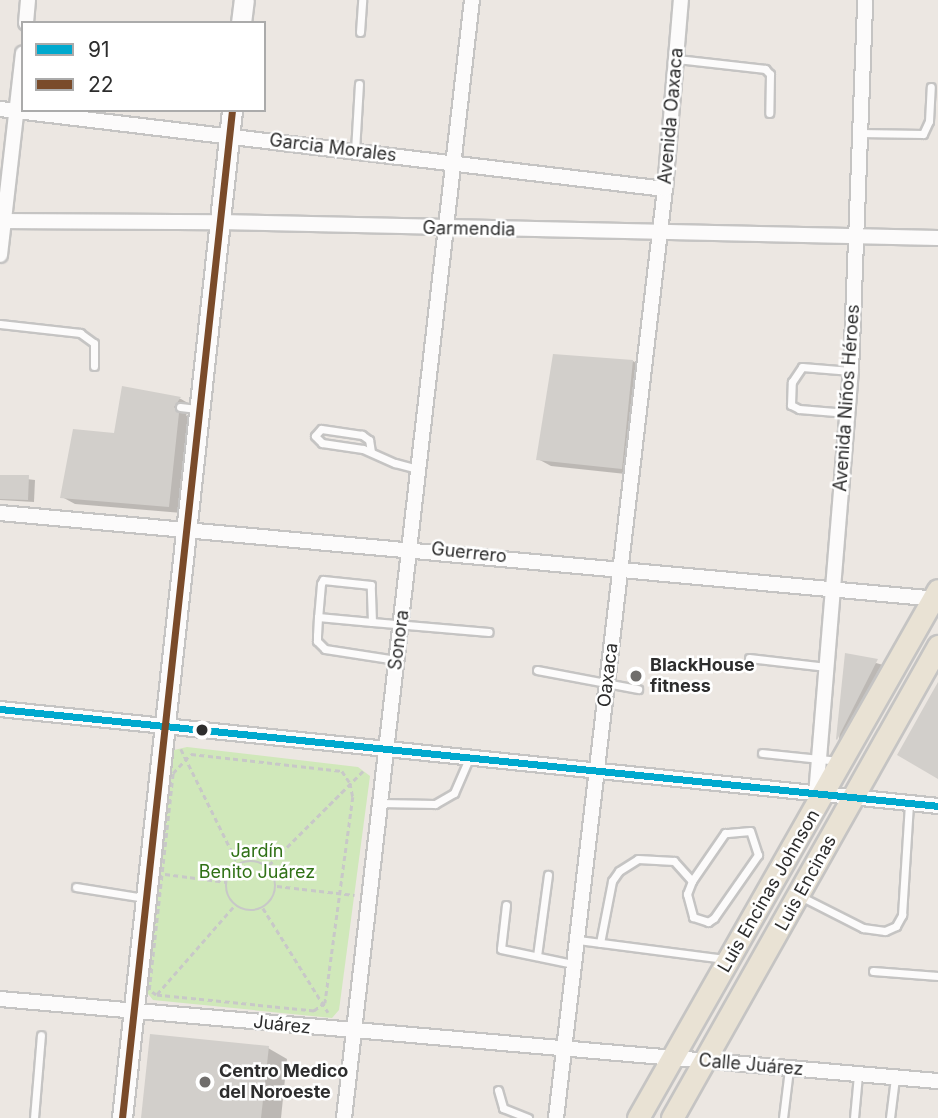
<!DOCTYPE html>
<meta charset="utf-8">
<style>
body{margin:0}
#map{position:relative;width:938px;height:1118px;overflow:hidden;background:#ece7e2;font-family:Inter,sans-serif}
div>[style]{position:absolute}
.green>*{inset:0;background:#d0e8ba}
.shadow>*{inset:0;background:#0003}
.building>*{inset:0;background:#d2cfcb}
.path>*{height:2.5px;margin-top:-1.25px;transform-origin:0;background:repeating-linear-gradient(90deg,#c8c8c8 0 5px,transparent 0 8.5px)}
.path>.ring{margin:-1.25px;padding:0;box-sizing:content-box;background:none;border:2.5px solid #c8c8c8;border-radius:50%}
.roads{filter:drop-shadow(2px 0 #c5c4c3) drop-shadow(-2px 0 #c5c4c3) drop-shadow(0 2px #c5c4c3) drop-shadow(0 -2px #c5c4c3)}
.lane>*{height:7px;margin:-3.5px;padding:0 3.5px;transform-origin:3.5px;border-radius:3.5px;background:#fcfbfb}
.street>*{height:14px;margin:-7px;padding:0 7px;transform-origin:7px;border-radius:7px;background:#fcfbfb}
.secondary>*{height:19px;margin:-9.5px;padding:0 9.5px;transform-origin:9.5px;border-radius:9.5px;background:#fcfbfb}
.primary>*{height:21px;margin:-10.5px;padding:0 10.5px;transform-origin:10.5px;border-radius:10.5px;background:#e9e2d4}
.bus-1>*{height:7px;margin:-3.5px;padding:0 3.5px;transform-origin:3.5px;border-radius:3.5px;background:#00a9ce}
.bus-2>*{height:7px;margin:-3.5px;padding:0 3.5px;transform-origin:3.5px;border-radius:3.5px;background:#7a4b2a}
.dots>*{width:19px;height:19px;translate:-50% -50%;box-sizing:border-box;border:4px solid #fff;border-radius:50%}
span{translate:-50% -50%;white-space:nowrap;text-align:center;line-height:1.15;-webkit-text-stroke:5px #fff;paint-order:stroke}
.street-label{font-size:18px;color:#2d2d2d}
.poi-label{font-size:18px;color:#2d2d2d;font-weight:700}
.left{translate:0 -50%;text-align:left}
.park-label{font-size:18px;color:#307116}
.legend{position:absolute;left:21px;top:21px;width:245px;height:91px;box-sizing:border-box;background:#fff;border:2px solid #ababab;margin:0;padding:9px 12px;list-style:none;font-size:21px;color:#2d2d2d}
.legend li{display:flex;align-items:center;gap:14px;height:35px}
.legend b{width:35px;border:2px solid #ababab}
</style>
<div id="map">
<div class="green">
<i style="clip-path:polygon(187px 747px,358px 767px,370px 776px,339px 1010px,332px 1018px,153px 1000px,144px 989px,168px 760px,174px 750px)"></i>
</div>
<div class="shadow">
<i style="clip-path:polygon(633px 361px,645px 369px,635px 475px,551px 466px,538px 459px)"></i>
<i style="clip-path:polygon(124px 388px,181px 399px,193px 406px,186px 415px,192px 422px,182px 513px,75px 504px,62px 497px,115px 435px)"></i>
<i style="clip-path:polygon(0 476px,35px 480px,34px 502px,0 500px)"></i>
<i style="clip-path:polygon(847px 655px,887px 666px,847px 743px,839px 739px)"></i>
<i style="clip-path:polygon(268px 1048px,287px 1059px,281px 1118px,142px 1118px)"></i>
</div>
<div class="building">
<i style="clip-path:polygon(553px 354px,633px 360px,622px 469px,536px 460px)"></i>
<i style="clip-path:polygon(122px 386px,181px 397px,174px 407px,179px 413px,169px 507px,60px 498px,73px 429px,114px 433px)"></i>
<i style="clip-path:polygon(0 475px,29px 475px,28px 500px,0 499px)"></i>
<i style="clip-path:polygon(845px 653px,878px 659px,837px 740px,836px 739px)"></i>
<i style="clip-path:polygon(938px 682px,938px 779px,897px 755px)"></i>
<i style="clip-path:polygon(150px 1034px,269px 1046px,261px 1118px,141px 1118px)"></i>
</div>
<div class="path">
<i style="left:181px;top:749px;width:128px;rotate:63.6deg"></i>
<i style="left:191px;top:754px;width:152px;rotate:6.4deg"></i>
<i style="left:342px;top:771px;width:14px;rotate:56deg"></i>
<i style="left:350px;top:783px;width:14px;rotate:78deg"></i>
<i style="left:353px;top:797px;width:208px;rotate:97.7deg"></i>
<i style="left:325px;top:1003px;width:14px;rotate:144deg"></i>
<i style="left:314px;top:1011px;width:159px;rotate:-174.2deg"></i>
<i style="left:156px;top:995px;width:9px;rotate:-144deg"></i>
<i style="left:149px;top:990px;width:218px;rotate:-83.7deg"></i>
<i style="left:173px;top:773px;width:26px;rotate:-47deg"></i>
<i class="ring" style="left:226px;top:861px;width:47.5px;height:47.5px"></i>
<i style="left:269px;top:865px;width:133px;rotate:-45deg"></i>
<i style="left:165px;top:874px;width:62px;rotate:7.5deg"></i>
<i style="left:277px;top:886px;width:78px;rotate:6.7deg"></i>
<i style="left:263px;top:908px;width:123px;rotate:58deg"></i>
<i style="left:157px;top:994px;width:118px;rotate:-48.8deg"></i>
</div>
<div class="roads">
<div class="lane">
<i style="left:360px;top:32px;width:32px;rotate:-86deg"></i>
<i style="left:677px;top:59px;width:89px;rotate:6.5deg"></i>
<i style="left:765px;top:69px;width:7px;rotate:45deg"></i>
<i style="left:770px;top:74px;width:39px;rotate:91deg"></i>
<i style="left:860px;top:133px;width:63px;rotate:0.9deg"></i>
<i style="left:923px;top:134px;width:14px;rotate:-65deg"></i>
<i style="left:929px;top:121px;width:34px;rotate:-87deg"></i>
<i style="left:355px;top:151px;width:67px;rotate:-86.6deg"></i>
<i style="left:0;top:324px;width:81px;rotate:6.4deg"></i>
<i style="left:80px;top:333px;width:17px;rotate:36deg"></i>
<i style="left:94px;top:343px;width:23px;rotate:90deg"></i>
<i style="left:180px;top:407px;width:17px;rotate:7deg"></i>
<i style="left:847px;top:413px;width:48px;rotate:-175.2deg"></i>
<i style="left:799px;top:409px;width:9px;rotate:-153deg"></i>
<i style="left:791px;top:405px;width:23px;rotate:-88deg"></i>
<i style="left:792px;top:382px;width:18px;rotate:-56deg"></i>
<i style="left:802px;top:367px;width:49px;rotate:4.7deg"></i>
<i style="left:371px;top:452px;width:12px;rotate:-99deg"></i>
<i style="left:369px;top:440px;width:9px;rotate:-144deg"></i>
<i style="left:362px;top:435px;width:41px;rotate:-171.7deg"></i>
<i style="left:321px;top:429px;width:9px;rotate:131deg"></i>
<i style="left:315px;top:436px;width:10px;rotate:45deg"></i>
<i style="left:322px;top:443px;width:41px;rotate:8.3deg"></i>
<i style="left:363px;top:449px;width:35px;rotate:24deg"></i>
<i style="left:395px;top:463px;width:24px;rotate:15deg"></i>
<i style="left:318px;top:617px;width:54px;rotate:5.3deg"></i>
<i style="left:372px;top:622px;width:37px;rotate:-92deg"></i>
<i style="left:371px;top:585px;width:48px;rotate:-174.1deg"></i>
<i style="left:323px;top:580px;width:4px;rotate:117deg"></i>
<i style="left:321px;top:584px;width:33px;rotate:95deg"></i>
<i style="left:318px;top:617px;width:18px;rotate:93deg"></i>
<i style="left:317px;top:635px;width:6px;rotate:90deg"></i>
<i style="left:317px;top:641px;width:11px;rotate:45deg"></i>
<i style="left:325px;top:649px;width:72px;rotate:8.8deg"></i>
<i style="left:372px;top:622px;width:117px;rotate:4.9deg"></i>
<i style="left:749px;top:658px;width:78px;rotate:6.7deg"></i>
<i style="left:537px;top:670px;width:103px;rotate:10.7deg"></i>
<i style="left:762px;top:753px;width:76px;rotate:6deg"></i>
<i style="left:380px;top:803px;width:55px;rotate:1deg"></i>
<i style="left:435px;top:804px;width:22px;rotate:-30deg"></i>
<i style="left:454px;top:793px;width:40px;rotate:-66.6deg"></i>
<i style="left:76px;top:887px;width:70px;rotate:9.1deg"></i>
<i style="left:800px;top:896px;width:71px;rotate:26.9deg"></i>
<i style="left:863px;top:928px;width:22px;rotate:8deg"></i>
<i style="left:885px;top:931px;width:12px;rotate:-24deg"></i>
<i style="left:896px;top:926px;width:13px;rotate:-61deg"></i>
<i style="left:902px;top:915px;width:111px;rotate:-86.4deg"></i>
<i style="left:506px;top:905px;width:44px;rotate:96.5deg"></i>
<i style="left:501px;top:949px;width:74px;rotate:11.8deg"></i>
<i style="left:578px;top:940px;width:148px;rotate:7.4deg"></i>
<i style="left:600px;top:943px;width:63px;rotate:-79deg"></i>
<i style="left:612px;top:881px;width:12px;rotate:-55deg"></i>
<i style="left:619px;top:871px;width:22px;rotate:-32deg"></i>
<i style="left:638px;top:859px;width:36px;rotate:3deg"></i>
<i style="left:674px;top:861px;width:27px;rotate:48deg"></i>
<i style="left:692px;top:881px;width:14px;rotate:111deg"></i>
<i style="left:687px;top:894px;width:24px;rotate:75deg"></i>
<i style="left:693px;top:917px;width:16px;rotate:18deg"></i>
<i style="left:708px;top:922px;width:7px;rotate:-34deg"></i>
<i style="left:714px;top:918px;width:77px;rotate:-55.1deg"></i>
<i style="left:758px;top:855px;width:25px;rotate:-108deg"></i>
<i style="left:750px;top:831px;width:25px;rotate:175deg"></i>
<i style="left:725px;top:833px;width:58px;rotate:124.5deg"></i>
<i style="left:537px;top:956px;width:82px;rotate:-82.3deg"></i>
<i style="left:873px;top:971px;width:65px;rotate:4.4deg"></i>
<i style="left:498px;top:1090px;width:19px;rotate:74deg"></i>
<i style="left:503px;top:1108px;width:27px;rotate:22deg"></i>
<i style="left:34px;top:1118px;width:83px;rotate:-85.2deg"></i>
<i style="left:783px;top:1118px;width:49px;rotate:-83deg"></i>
<i style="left:854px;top:1118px;width:43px;rotate:-84.7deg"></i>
<i style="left:890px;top:1118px;width:40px;rotate:-82.9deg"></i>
</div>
<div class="street">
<i style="left:26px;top:23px;width:23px;rotate:-85deg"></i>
<i style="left:0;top:109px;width:670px;rotate:6.86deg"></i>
<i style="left:0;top:221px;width:220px;rotate:0.3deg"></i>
<i style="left:220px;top:222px;width:718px;rotate:1.28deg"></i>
<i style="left:0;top:255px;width:203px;rotate:-83.5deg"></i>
<i style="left:0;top:513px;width:942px;rotate:5.24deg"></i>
<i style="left:0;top:709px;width:943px;rotate:5.9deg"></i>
<i style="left:816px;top:795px;width:425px;rotate:-85.3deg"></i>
<i style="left:851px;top:371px;width:371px;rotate:-87.8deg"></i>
<i style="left:0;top:999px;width:942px;rotate:5deg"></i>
<i style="left:344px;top:1118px;width:1125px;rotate:-83.47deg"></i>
<i style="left:556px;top:1118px;width:935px;rotate:-83.31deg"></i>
<i style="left:665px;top:189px;width:190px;rotate:-85.2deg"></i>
</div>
<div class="secondary">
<i style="left:241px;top:23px;width:23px;rotate:-83deg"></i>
<i style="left:122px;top:1118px;width:1014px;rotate:-83.77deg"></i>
</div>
<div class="primary">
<i style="left:638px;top:1118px;width:607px;rotate:-60.4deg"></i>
<i style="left:672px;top:1118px;width:542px;rotate:-60.6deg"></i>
</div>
</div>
<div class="bus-1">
<i style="left:0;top:709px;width:943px;rotate:5.9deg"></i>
</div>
<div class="bus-2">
<i style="left:122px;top:1118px;width:1014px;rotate:-83.77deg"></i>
</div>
<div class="dots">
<i style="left:636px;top:676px;background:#706e6c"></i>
<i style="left:202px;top:730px;background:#2d2d2d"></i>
<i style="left:205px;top:1082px;background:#706e6c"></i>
</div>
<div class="street-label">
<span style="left:671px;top:116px;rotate:-85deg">Avenida Oaxaca</span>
<span style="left:333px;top:148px;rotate:7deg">Garcia Morales</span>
<span style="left:469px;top:229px;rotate:1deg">Garmendia</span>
<span style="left:847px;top:398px;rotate:-86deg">Avenida Niños Héroes</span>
<span style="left:469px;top:553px;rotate:6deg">Guerrero</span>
<span style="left:399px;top:640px;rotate:-83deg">Sonora</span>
<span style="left:608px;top:675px;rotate:-83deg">Oaxaca</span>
<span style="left:806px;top:883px;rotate:-61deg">Luis Encinas</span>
<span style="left:769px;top:891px;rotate:-60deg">Luis Encinas Johnson</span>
<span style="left:282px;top:1025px;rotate:6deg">Juárez</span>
<span style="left:751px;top:1065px;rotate:5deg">Calle Juárez</span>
</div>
<div class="poi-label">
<span class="left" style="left:650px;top:676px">BlackHouse<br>fitness</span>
<span class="left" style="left:219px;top:1082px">Centro Medico<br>del Noroeste</span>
</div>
<div class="park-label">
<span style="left:257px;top:862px">Jardín<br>Benito Juárez</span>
</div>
<ul class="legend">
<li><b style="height:9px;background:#00a9ce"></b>91</li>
<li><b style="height:9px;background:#7a4b2a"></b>22</li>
</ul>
</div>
